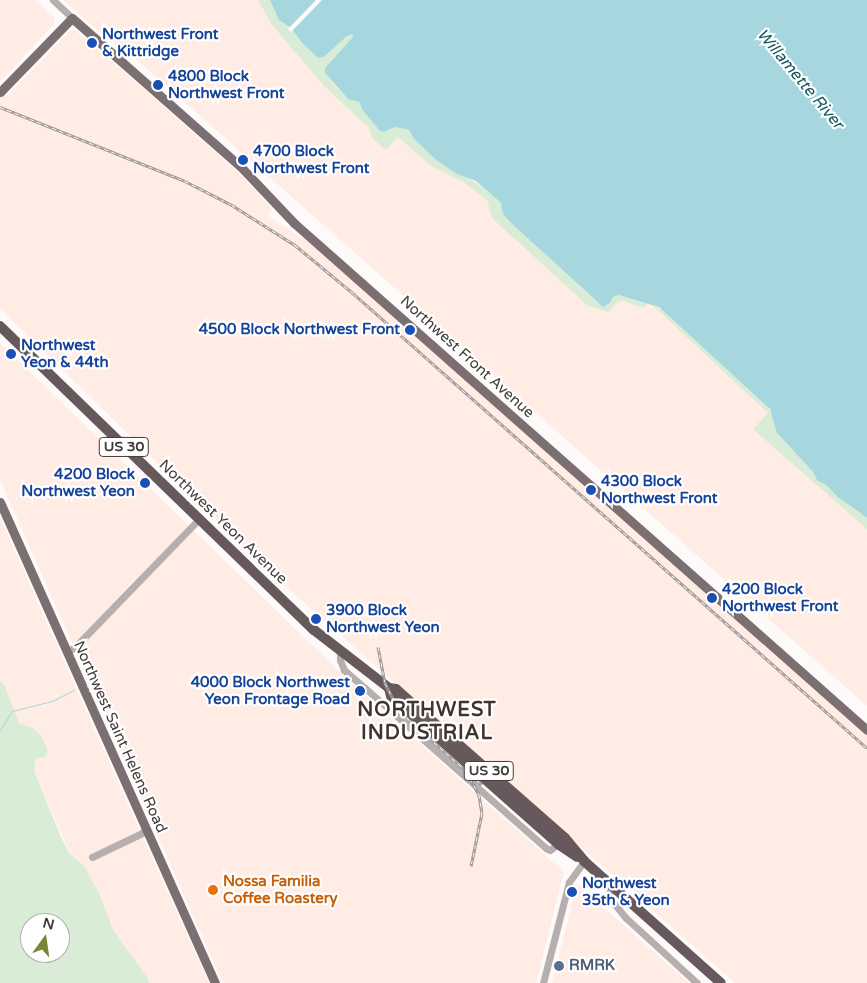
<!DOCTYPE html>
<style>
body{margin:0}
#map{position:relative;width:867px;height:983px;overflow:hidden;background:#fdfaf9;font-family:"Varela Round",sans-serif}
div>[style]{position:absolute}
.built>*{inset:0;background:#ffece4}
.green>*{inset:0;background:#d9edd6}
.water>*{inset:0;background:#a6d7df}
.pier>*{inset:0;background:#fdfaf9}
.stream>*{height:1px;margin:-0.5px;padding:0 0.5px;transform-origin:0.5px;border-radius:0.5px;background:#a6d7df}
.minor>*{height:7px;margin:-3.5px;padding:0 3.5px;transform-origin:3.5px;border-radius:3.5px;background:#b6aeaf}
.major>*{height:9px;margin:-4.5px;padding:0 4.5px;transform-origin:4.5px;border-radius:4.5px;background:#7c6f71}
.highway>*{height:10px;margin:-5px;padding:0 5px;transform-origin:5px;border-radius:5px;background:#67595b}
.rail>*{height:3px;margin-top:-1.5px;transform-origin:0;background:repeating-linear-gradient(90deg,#fff 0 4px,#9b9694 0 8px);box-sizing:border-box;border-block:1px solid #9b9694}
.dots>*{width:14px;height:14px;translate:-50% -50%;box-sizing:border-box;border:2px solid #fff;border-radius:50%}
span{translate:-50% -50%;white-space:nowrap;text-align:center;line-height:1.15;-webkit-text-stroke:4.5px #fff;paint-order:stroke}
.shield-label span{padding:1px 4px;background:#fff;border:1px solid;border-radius:4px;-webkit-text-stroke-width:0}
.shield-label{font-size:14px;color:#423c39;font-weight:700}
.transit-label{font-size:15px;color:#164399;font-weight:700}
.left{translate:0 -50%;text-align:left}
.right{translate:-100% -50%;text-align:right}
.street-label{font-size:15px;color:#423c39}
.food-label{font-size:15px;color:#c56008;font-weight:700}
.service-label{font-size:15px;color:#4e5e75;font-weight:700}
.water-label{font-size:16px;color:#10545e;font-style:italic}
.district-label{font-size:20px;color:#40342f;font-weight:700;letter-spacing:1px}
.north{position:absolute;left:20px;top:913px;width:50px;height:50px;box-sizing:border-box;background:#fff;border:1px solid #b3b1b0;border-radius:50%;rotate:14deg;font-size:14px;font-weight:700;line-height:20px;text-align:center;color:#423c39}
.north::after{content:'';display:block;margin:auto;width:18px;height:22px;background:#778736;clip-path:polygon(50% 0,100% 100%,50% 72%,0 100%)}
</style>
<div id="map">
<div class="built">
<i style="clip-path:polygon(0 0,35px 0,54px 17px,55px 23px,0 82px)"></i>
<i style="clip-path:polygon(evenodd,63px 0,270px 0,279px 20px,291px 28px,306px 48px,322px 59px,347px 36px,353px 34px,352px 38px,325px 68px,325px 73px,348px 99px,359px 102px,363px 111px,380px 131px,384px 132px,395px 127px,409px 130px,414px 139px,434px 158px,455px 173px,476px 181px,501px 203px,504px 214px,511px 223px,603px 307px,616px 296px,627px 296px,637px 286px,653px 301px,652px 303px,665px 312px,767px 406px,772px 415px,783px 404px,867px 484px,867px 500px,836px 470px,823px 482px,839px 498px,867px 518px,867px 706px,118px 43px,115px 46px,63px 0,783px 418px,797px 432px,777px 430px,774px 421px,783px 418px,63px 0,779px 434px,803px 438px,829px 464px,829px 469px,819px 480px,779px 434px)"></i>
<i style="clip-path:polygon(71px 30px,76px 31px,121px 69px,244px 178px,272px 209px,267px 215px,314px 246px,867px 734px,867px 983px,735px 983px,275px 577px,0 309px,0 93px,7px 96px)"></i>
<i style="clip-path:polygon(0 343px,345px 677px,564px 872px,536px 983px,223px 983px,0 480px)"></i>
<i style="clip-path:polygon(0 518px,143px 838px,209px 983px,150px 983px,110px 931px,67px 846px,0 696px)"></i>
<i style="clip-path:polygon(577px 884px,689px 983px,552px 983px)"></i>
</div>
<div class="green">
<i style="clip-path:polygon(258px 0,270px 0,279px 20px,291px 28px,302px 43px,318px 58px,324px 57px,347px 36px,353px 34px,352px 38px,325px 68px,325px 73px,332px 83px,348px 99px,359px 102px,363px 111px,380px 131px,384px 132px,395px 127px,409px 130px,414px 139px,434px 158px,481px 186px,501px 203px,504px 214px,511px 223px,598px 303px,610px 303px,613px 297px,619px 295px,649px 302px,643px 308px,624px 301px,618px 302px,608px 312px,588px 306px,492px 218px,487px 200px,462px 181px,431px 166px,398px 137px,386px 150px,372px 138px,369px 128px,324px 86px,272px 25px)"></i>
<i style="clip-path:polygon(650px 303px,665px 312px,767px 406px,774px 418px,777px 433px,813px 472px,815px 478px,826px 485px,853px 509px,867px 518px,867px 529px,753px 429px,768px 413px)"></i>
<i style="clip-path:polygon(evenodd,0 681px,5px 687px,19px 723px,34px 729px,41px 736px,47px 748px,47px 754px,44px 758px,40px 757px,35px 760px,34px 771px,61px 837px,70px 854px,84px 866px,99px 893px,113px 930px,149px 980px,149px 983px,0 983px,0 681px,30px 923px,60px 923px,60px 953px,30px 953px,30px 923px)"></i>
</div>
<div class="water">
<i style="clip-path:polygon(270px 0,867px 0,867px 518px,839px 498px,826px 485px,817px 480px,813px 472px,777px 433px,770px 409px,659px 307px,619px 295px,613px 297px,610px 303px,603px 307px,511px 223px,503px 214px,501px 203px,476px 181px,455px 173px,434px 158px,414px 139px,409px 130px,395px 127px,384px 132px,380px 131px,363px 111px,359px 102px,348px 99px,325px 73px,325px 68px,352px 38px,353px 34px,347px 36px,324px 57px,318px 58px,302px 43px,291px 28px,279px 20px)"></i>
</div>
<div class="pier">
<i style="clip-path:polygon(316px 0,322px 0,291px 32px,288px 29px)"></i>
</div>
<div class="stream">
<i style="left:0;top:730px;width:22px;rotate:-58deg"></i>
<i style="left:12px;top:711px;width:41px;rotate:-14deg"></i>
<i style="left:52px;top:701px;width:25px;rotate:-27deg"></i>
</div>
<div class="minor">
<i style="left:53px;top:0;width:26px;rotate:43deg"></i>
<i style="left:67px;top:652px;width:9px;rotate:-32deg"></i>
<i style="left:75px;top:647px;width:178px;rotate:-45.9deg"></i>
<i style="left:340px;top:652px;width:8px;rotate:90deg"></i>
<i style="left:340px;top:660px;width:11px;rotate:68deg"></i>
<i style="left:344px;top:670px;width:28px;rotate:41deg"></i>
<i style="left:365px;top:688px;width:242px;rotate:41.5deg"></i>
<i style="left:546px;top:848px;width:4px;rotate:27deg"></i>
<i style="left:550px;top:850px;width:10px;rotate:-37deg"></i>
<i style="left:92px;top:857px;width:55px;rotate:-25.6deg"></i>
<i style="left:142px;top:833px;width:7px;rotate:-56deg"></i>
<i style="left:612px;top:886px;width:11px;rotate:112deg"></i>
<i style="left:608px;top:896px;width:28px;rotate:51deg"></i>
<i style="left:626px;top:918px;width:96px;rotate:42.5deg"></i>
<i style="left:543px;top:983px;width:104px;rotate:-75.6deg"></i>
<i style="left:569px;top:882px;width:26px;rotate:-54deg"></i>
</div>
<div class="major">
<i style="left:0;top:92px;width:103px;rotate:-45.8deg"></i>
<i style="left:72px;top:18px;width:224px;rotate:41.4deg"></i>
<i style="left:240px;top:166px;width:79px;rotate:46.5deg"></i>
<i style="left:294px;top:223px;width:765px;rotate:41.5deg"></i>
<i style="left:0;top:502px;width:527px;rotate:65.92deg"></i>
</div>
<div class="highway">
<i style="left:0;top:326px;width:437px;rotate:44.1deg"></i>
<i style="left:314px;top:630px;width:95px;rotate:37.7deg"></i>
<i style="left:389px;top:688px;width:7px;rotate:8deg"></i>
<i style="left:396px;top:689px;width:27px;rotate:42deg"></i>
<i style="left:416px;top:707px;width:198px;rotate:41.3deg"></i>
<i style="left:565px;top:838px;width:30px;rotate:50deg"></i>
<i style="left:584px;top:861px;width:183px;rotate:41.7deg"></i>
<i style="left:389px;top:688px;width:8px;rotate:76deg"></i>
<i style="left:391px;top:696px;width:223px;rotate:41.5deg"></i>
<i style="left:558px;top:844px;width:23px;rotate:34deg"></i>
</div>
<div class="rail">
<i style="left:0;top:107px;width:199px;rotate:21.8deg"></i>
<i style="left:185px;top:181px;width:53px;rotate:27.1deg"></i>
<i style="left:232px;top:205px;width:75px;rotate:32.4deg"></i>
<i style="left:295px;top:245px;width:77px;rotate:39.7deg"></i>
<i style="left:354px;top:294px;width:685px;rotate:41.51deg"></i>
<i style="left:378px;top:647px;width:37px;rotate:79deg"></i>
<i style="left:385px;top:683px;width:25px;rotate:63deg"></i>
<i style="left:396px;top:705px;width:21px;rotate:49deg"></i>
<i style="left:410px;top:721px;width:96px;rotate:41.6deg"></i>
<i style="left:470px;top:778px;width:19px;rotate:62deg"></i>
<i style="left:479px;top:795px;width:18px;rotate:81deg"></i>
<i style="left:482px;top:813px;width:54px;rotate:101.7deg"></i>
</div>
<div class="dots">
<i style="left:92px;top:43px;background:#1a4fb4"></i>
<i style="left:158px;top:85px;background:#1a4fb4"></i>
<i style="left:243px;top:160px;background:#1a4fb4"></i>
<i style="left:410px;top:330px;background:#1a4fb4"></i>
<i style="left:11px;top:354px;background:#1a4fb4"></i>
<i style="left:145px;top:483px;background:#1a4fb4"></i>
<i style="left:591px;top:490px;background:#1a4fb4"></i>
<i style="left:712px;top:598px;background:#1a4fb4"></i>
<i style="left:316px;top:619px;background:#1a4fb4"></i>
<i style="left:360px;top:691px;background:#1a4fb4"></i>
<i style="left:213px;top:890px;background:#e8710a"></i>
<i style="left:572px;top:892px;background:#1a4fb4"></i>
<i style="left:559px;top:966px;background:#5c6f8a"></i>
</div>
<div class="shield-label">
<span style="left:124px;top:447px">US 30</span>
<span style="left:489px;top:771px">US 30</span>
</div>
<div class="transit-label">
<span class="left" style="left:102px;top:43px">Northwest Front<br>&amp; Kittridge</span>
<span class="left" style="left:168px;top:85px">4800 Block<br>Northwest Front</span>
<span class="left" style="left:253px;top:160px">4700 Block<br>Northwest Front</span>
<span class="right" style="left:400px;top:330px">4500 Block Northwest Front</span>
<span class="left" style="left:21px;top:354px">Northwest<br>Yeon &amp; 44th</span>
<span class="right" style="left:135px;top:483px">4200 Block<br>Northwest Yeon</span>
<span class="left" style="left:601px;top:490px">4300 Block<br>Northwest Front</span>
<span class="left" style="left:722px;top:598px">4200 Block<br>Northwest Front</span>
<span class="left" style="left:326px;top:619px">3900 Block<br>Northwest Yeon</span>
<span class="right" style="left:350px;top:691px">4000 Block Northwest<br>Yeon Frontage Road</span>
<span class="left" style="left:582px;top:892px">Northwest<br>35th &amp; Yeon</span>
</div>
<div class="street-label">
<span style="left:467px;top:357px;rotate:42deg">Northwest Front Avenue</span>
<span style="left:223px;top:522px;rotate:44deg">Northwest Yeon Avenue</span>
<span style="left:120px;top:737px;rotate:66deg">Northwest Saint Helens Road</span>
</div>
<div class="food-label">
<span class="left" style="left:223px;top:890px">Nossa Familia<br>Coffee Roastery</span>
</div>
<div class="service-label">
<span class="left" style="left:569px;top:966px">RMRK</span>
</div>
<div class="water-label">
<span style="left:800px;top:79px;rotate:50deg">Willamette River</span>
</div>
<div class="district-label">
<span style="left:427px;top:722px">NORTHWEST<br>INDUSTRIAL</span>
</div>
<div class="north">N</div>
</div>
